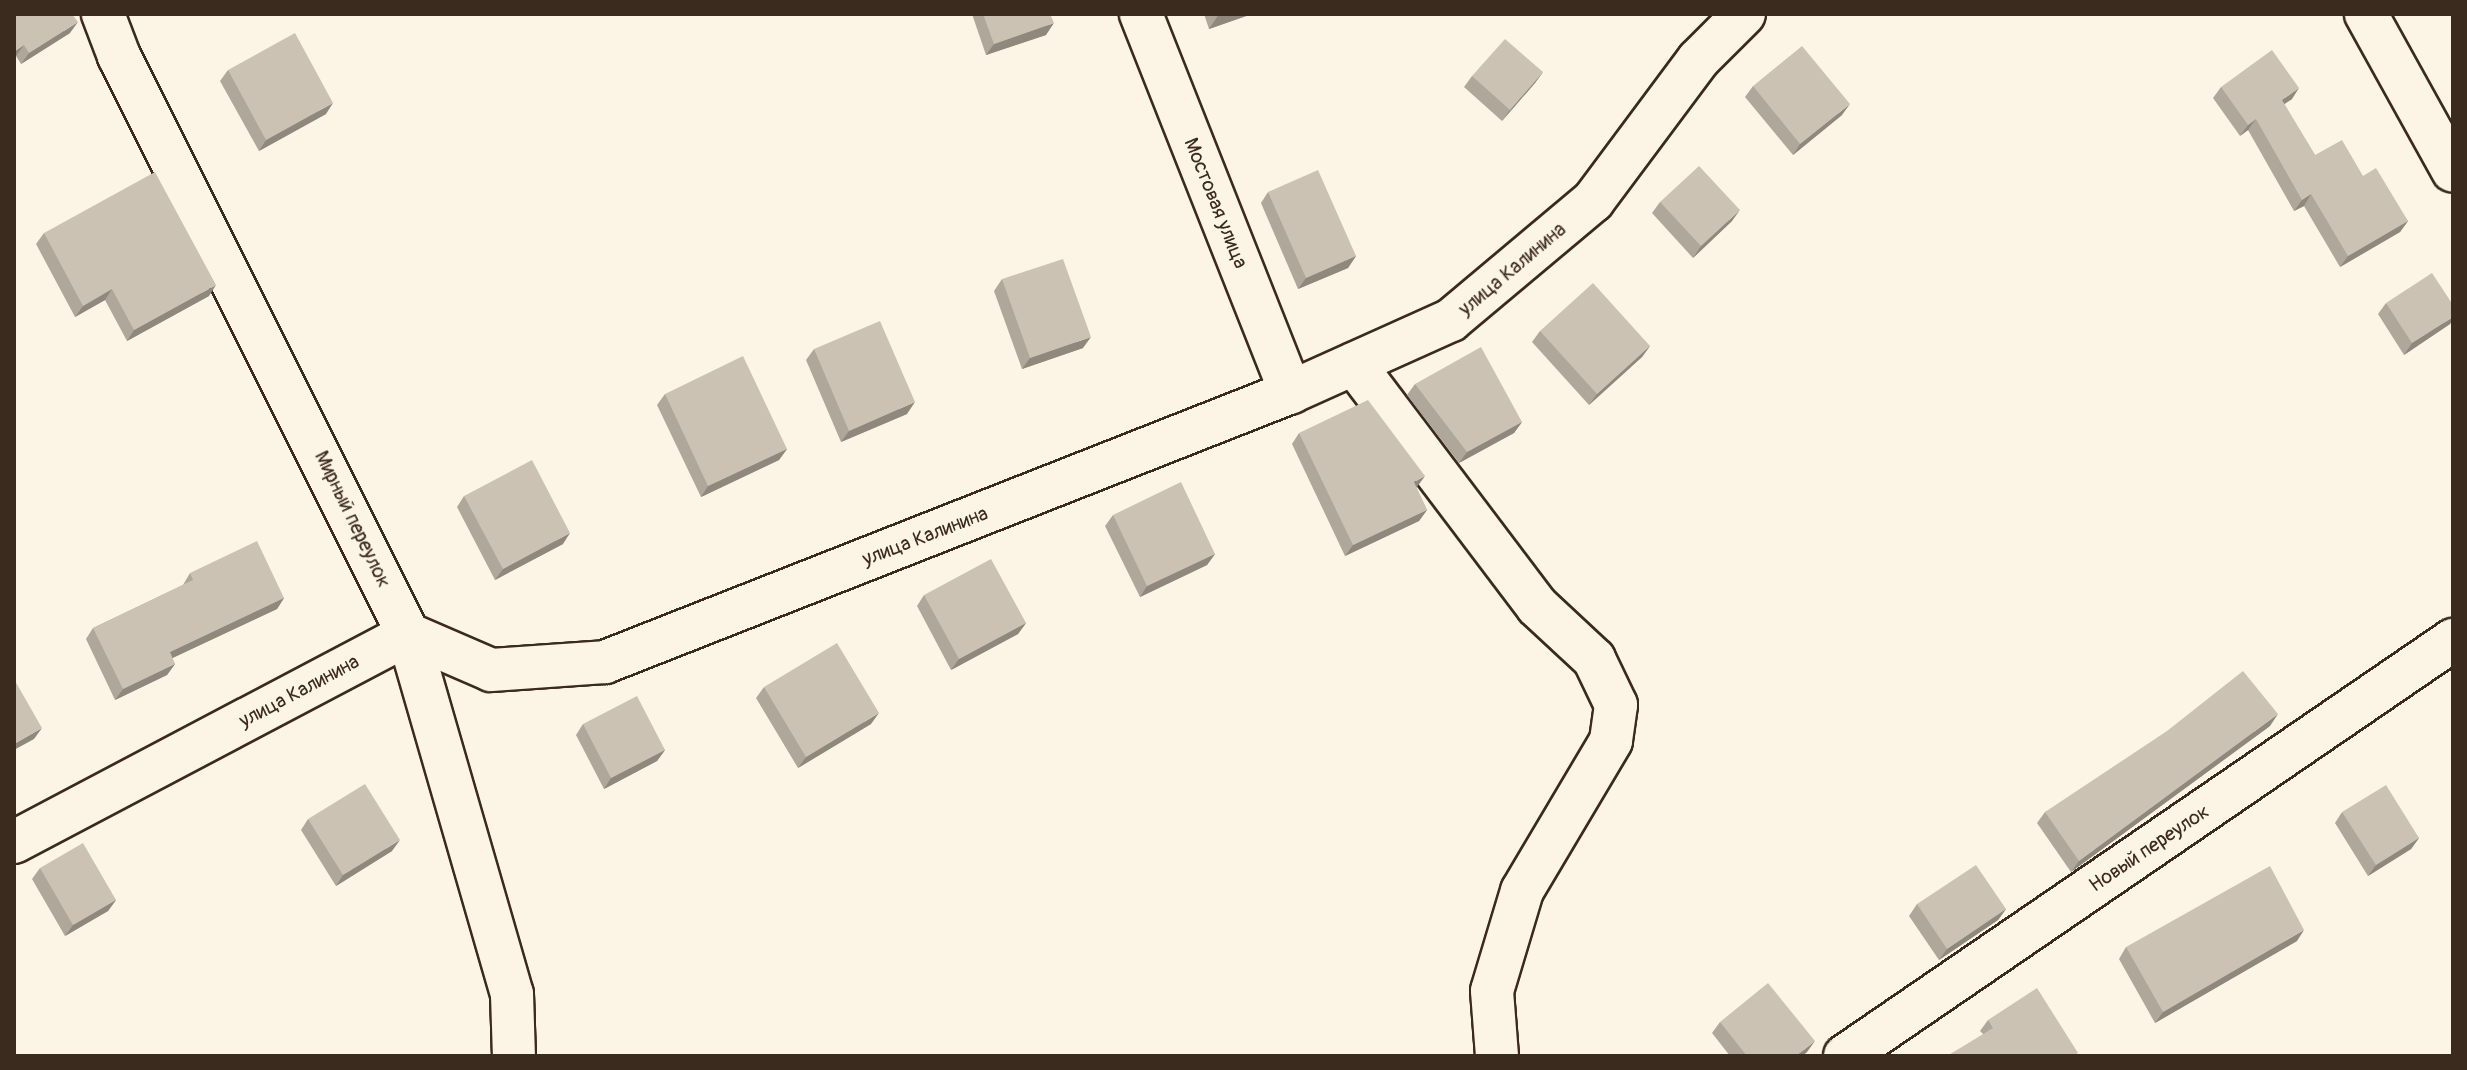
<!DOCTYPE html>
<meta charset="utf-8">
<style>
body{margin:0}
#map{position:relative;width:2467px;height:1070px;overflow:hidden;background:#fcf5e5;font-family:Pangolin,sans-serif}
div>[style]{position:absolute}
.roads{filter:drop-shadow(2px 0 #3b2a1e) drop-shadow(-2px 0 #3b2a1e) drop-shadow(0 2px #3b2a1e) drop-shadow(0 -2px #3b2a1e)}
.street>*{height:42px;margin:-21px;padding:0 21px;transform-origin:21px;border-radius:21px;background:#fcf5e5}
.wall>*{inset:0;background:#afa79a}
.shaded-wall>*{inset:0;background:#8f887d}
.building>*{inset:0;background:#ccc2b3}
span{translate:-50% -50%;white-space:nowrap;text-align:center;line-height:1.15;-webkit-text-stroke:6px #fcf5e5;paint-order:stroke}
.street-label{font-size:20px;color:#3b2a1e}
.frame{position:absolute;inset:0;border:16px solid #3b2a1e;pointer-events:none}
</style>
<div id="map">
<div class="roads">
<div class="street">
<i style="left:103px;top:14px;width:45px;rotate:69.1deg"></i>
<i style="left:119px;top:56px;width:646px;rotate:63.43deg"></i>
<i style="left:408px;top:634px;width:375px;rotate:73.9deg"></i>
<i style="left:512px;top:994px;width:62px;rotate:88.2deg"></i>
<i style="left:1141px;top:14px;width:407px;rotate:68.4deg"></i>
<i style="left:2366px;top:14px;width:179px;rotate:61deg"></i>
<i style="left:1354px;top:364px;width:303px;rotate:52.9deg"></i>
<i style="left:1537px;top:606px;width:78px;rotate:42.9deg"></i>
<i style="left:1594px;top:659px;width:51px;rotate:64.4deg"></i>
<i style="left:1616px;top:705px;width:36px;rotate:98deg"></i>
<i style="left:1611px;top:741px;width:174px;rotate:120.7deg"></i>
<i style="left:1522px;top:891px;width:104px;rotate:106.7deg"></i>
<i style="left:1492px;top:991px;width:65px;rotate:85.6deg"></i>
<i style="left:14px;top:842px;width:446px;rotate:-27.8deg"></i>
<i style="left:408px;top:634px;width:90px;rotate:23.4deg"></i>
<i style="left:491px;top:670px;width:114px;rotate:-4deg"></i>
<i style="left:605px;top:662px;width:737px;rotate:-21.48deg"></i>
<i style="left:1291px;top:392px;width:175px;rotate:-24.2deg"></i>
<i style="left:1451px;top:320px;width:185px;rotate:-40deg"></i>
<i style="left:1593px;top:201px;width:176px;rotate:-53.3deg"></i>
<i style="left:1698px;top:60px;width:65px;rotate:-45deg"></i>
<i style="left:1845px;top:1056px;width:737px;rotate:-34.38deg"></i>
</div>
</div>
<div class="wall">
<i style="clip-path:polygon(14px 14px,70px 33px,21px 64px,16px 56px,14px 58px)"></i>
<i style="clip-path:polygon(972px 14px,1050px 14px,1046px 35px,986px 55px)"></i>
<i style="clip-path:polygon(1204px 14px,1252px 14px,1209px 29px)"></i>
<i style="clip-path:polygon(228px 70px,326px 114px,259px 151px,220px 81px)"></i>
<i style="clip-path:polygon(1543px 72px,1535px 83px,1502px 121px,1464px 87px,1472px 76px)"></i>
<i style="clip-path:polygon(1753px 86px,1842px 115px,1793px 155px,1745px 97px)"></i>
<i style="clip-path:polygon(2221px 87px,2292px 99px,2284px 104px,2315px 155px,2363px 176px,2408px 221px,2400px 232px,2340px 267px,2304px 206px,2294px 211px,2248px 130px,2240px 136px,2213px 98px)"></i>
<i style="clip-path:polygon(1268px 192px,1356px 256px,1348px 268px,1298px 289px,1261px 203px)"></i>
<i style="clip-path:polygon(1660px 202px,1732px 221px,1693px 258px,1652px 213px)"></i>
<i style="clip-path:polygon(44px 233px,209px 296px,127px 341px,105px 300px,75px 317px,36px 244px)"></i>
<i style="clip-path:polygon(1002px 279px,1083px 348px,1022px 369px,994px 291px)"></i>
<i style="clip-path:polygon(2386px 303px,2450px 324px,2404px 355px,2378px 314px)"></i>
<i style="clip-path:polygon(1540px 331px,1650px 346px,1642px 357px,1589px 405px,1532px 342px)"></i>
<i style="clip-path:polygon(814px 349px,907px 414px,841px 442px,806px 360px)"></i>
<i style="clip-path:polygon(1415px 384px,1522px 422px,1514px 433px,1459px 463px,1407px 395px)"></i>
<i style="clip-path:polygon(665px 394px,787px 449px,779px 460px,701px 497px,657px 405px)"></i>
<i style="clip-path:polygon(1299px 433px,1416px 487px,1427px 510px,1419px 521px,1345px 556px,1292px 444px)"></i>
<i style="clip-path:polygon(464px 496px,563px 544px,495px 580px,457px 507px)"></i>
<i style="clip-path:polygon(1113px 515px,1215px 554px,1207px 565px,1140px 597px,1105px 526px)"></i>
<i style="clip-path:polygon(190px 573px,284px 598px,277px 609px,172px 658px,175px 664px,167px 675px,115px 700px,86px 639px,93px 628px,183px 585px)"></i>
<i style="clip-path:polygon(924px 595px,1026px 623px,1018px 634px,951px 670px,917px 606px)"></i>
<i style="clip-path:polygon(764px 687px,871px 724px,798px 768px,756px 698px)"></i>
<i style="clip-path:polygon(583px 724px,665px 750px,657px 761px,604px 789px,576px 735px)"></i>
<i style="clip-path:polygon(2270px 726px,2071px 872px,2037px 823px,2045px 812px)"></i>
<i style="clip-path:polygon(2342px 812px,2419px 838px,2411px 849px,2368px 876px,2335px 823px)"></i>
<i style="clip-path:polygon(308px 819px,392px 851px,336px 886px,301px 830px)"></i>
<i style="clip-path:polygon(40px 868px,116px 900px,108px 911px,65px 936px,32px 879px)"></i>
<i style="clip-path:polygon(1917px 904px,2006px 909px,1998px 920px,1939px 960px,1909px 916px)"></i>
<i style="clip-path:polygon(2297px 941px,2155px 1023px,2119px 959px,2126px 947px)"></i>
<i style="clip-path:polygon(1988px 1020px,2076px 1056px,1983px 1034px,1980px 1031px)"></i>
<i style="clip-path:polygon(1720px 1022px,1807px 1052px,1802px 1056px,1730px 1056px,1712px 1033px)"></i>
</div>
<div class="shaded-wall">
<i style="clip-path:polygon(1219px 14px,1252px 14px,1209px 29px)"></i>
<i style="clip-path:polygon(78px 22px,70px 33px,21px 64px,29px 53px)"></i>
<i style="clip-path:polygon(1054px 23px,1046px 35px,986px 55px,994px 44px)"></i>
<i style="clip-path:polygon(24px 45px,16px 56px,14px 58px,14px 52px)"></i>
<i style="clip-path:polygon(1543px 72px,1535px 83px,1502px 121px,1510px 110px)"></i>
<i style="clip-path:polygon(2299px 88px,2292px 99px,2274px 111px,2282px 100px)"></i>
<i style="clip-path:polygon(333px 103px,326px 114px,259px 151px,266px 140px)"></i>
<i style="clip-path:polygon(1850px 104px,1842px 115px,1793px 155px,1800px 144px)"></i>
<i style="clip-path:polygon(2256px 119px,2248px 130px,2240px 136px,2248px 125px)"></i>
<i style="clip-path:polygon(2311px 194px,2304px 206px,2294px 211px,2302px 200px)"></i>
<i style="clip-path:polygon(1740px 210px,1732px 221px,1693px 258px,1701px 246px)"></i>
<i style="clip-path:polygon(2408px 221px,2400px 232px,2340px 267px,2348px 256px)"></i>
<i style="clip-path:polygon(1356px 256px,1348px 268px,1298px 289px,1306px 278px)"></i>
<i style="clip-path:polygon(216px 285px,209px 296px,127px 341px,134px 330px)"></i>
<i style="clip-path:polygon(112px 289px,105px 300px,75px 317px,83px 306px)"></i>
<i style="clip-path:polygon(2453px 317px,2453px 321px,2450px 324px,2404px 355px,2412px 343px)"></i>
<i style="clip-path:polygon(1091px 337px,1083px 348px,1022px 369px,1030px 358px)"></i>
<i style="clip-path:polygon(1650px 346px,1642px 357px,1589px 405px,1597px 394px)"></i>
<i style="clip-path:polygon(915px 402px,907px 414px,841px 442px,849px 431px)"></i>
<i style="clip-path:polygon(1522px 422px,1514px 433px,1459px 463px,1467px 452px)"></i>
<i style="clip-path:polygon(787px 449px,779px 460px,701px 497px,708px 486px)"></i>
<i style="clip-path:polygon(1425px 476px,1417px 487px,1406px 493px,1414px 482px)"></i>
<i style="clip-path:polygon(1427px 510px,1419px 521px,1345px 556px,1353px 545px)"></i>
<i style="clip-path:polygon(570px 533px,563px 544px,495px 580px,503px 569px)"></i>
<i style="clip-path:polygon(1215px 554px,1207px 565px,1140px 597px,1147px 586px)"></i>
<i style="clip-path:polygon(284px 598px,277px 609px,162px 663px,170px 652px)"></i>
<i style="clip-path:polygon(1026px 623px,1018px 634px,951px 670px,959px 659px)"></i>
<i style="clip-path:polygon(175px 664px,167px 675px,115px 700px,123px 689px)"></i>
<i style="clip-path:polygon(879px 713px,871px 724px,798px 768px,806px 757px)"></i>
<i style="clip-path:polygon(2278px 714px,2270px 726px,2071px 872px,2079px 861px)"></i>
<i style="clip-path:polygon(42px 728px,34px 739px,14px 750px,14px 744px)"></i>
<i style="clip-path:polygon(665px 750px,657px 761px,604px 789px,611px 778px)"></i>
<i style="clip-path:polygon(2419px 838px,2411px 849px,2368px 876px,2376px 865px)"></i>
<i style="clip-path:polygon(400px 840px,392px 851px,336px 886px,343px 875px)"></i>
<i style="clip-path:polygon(116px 900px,108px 911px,65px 936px,73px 925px)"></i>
<i style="clip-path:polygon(2006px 909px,1998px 920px,1939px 960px,1947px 949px)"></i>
<i style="clip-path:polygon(2304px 930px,2297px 941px,2155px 1023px,2163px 1012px)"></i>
<i style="clip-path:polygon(1815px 1041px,1807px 1052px,1802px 1056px,1796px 1056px)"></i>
</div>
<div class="building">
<i style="clip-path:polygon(14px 14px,72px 14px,78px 22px,29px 53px,24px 45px,14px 52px)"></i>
<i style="clip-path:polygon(983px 14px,1050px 14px,1054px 23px,994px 44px)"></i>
<i style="clip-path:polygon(295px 33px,333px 103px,266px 140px,228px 70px)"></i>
<i style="clip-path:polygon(1505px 39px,1543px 72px,1510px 110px,1472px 76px)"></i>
<i style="clip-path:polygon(1802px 46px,1850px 104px,1800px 144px,1753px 86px)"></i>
<i style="clip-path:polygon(2272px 50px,2299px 88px,2282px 100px,2315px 155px,2342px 140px,2363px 176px,2376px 168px,2408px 221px,2348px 256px,2311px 194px,2302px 200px,2256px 119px,2248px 125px,2221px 87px)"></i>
<i style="clip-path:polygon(1699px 166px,1740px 210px,1701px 246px,1660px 202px)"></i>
<i style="clip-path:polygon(1318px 170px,1356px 256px,1306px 278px,1268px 192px)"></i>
<i style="clip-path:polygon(155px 172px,216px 285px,134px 330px,112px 289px,83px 306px,44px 233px)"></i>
<i style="clip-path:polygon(1063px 259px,1091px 337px,1030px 358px,1002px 279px)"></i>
<i style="clip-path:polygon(2432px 273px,2453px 305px,2453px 317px,2412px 343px,2386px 303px)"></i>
<i style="clip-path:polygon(1593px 283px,1650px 346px,1597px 394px,1540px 331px)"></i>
<i style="clip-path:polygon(880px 321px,915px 402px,849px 431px,814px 349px)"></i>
<i style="clip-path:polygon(1481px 347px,1522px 422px,1467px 452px,1415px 384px)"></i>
<i style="clip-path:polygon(743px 356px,787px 449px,708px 486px,665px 394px)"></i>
<i style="clip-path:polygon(1368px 400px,1425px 476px,1414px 482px,1427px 510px,1353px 545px,1299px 433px)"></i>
<i style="clip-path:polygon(532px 460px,570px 533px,503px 569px,464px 496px)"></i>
<i style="clip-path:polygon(1181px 482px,1215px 554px,1147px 586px,1113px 515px)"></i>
<i style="clip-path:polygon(257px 541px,284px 598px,170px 652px,175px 664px,123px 689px,93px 628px,193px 580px,190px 573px)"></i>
<i style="clip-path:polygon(991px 559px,1026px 623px,959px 659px,924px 595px)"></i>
<i style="clip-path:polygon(837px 643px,879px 713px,806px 757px,764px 687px)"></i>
<i style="clip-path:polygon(2243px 671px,2278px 714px,2079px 861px,2045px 812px,2167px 731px)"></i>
<i style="clip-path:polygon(14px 679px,42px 728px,14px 744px)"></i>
<i style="clip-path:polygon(637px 696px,665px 750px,611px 778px,583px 724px)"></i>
<i style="clip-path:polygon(365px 784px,400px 840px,343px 875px,308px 819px)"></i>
<i style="clip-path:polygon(2386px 785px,2419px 838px,2376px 865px,2342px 812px)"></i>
<i style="clip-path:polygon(83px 843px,116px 900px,73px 925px,40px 868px)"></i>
<i style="clip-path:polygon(1976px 865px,2006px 909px,1947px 949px,1917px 904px)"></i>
<i style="clip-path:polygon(2270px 866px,2304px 930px,2163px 1012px,2126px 947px)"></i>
<i style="clip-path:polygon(1768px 983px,1815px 1041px,1796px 1056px,1747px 1056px,1720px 1022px)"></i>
<i style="clip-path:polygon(2037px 988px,2078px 1053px,2073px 1056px,1947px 1056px,1993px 1028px,1988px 1020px)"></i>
</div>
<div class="street-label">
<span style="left:1216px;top:203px;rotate:68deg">Мостовая улица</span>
<span style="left:1512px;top:269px;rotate:-40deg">улица Калинина</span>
<span style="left:353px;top:519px;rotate:64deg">Мирный переулок</span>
<span style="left:925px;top:536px;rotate:-21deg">улица Калинина</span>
<span style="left:299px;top:691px;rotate:-28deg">улица Калинина</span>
<span style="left:2149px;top:848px;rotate:-34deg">Новый переулок</span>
</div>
<div class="frame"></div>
</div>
